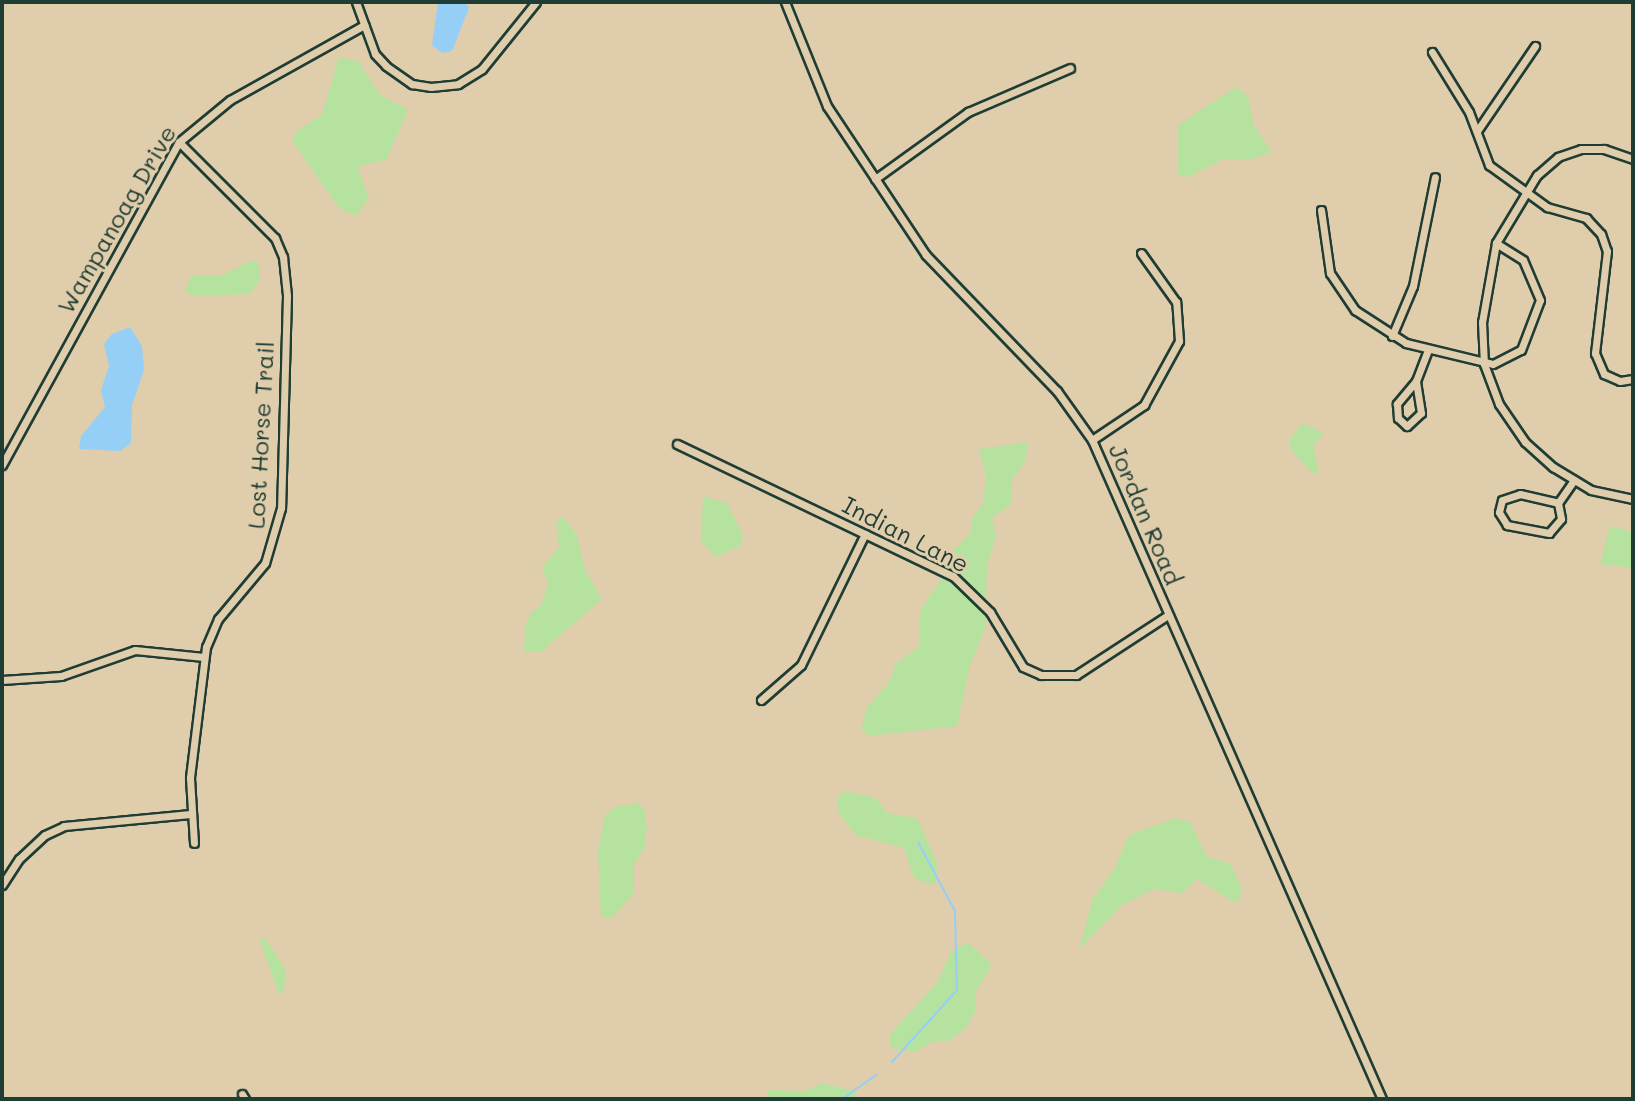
<!DOCTYPE html>
<style>
body{margin:0}
#map{position:relative;width:1635px;height:1101px;overflow:hidden;background:#e0cdab;font-family:Mali,sans-serif}
div>[style]{position:absolute}
.green>*{inset:0;background:#b6e2a0}
.water>*{inset:0;background:#95cff5}
.stream>*{height:2px;margin:-1px;padding:0 1px;transform-origin:1px;border-radius:1px;background:#95cff5}
.roads{filter:drop-shadow(2px 0 #1f3d34) drop-shadow(-2px 0 #1f3d34) drop-shadow(0 2px #1f3d34) drop-shadow(0 -2px #1f3d34)}
.street>*{height:7px;margin:-3.5px;padding:0 3.5px;transform-origin:3.5px;border-radius:3.5px;background:#e0cdab}
span{translate:-50% -50%;white-space:nowrap;text-align:center;line-height:1.15;-webkit-text-stroke:6px #e0cdab;paint-order:stroke}
.street-label{font-size:24px;color:#1f3d34}
.frame{position:absolute;inset:0;border:4px solid #1f3d34;pointer-events:none}
</style>
<div id="map">
<div class="green">
<i style="clip-path:polygon(339px 57px,358px 61px,379px 94px,408px 110px,386px 160px,357px 166px,369px 197px,356px 216px,339px 208px,293px 142px,294px 133px,322px 115px)"></i>
<i style="clip-path:polygon(1236px 87px,1248px 96px,1254px 126px,1272px 152px,1247px 160px,1224px 159px,1187px 177px,1178px 174px,1178px 125px)"></i>
<i style="clip-path:polygon(253px 260px,260px 264px,260px 280px,250px 294px,193px 296px,185px 290px,192px 275px,220px 276px)"></i>
<i style="clip-path:polygon(1302px 423px,1324px 433px,1313px 446px,1319px 471px,1313px 474px,1290px 449px,1289px 441px)"></i>
<i style="clip-path:polygon(1029px 442px,1025px 462px,1012px 479px,1011px 504px,992px 518px,996px 536px,987px 565px,985px 629px,970px 665px,957px 726px,869px 736px,861px 728px,867px 707px,889px 683px,896px 664px,920px 646px,919px 613px,943px 576px,943px 561px,972px 531px,972px 518px,983px 503px,986px 476px,979px 449px)"></i>
<i style="clip-path:polygon(703px 496px,727px 503px,743px 535px,741px 545px,717px 557px,701px 543px)"></i>
<i style="clip-path:polygon(562px 516px,577px 535px,585px 570px,602px 599px,542px 651px,524px 652px,525px 627px,531px 612px,541px 606px,548px 583px,542px 568px,559px 547px,556px 523px)"></i>
<i style="clip-path:polygon(1610px 526px,1633px 532px,1633px 568px,1600px 564px)"></i>
<i style="clip-path:polygon(844px 791px,876px 798px,887px 813px,917px 818px,937px 862px,936px 886px,914px 878px,904px 848px,856px 835px,838px 812px,837px 798px)"></i>
<i style="clip-path:polygon(637px 803px,644px 808px,647px 826px,644px 850px,634px 864px,633px 895px,611px 918px,601px 918px,598px 852px,605px 815px,615px 807px)"></i>
<i style="clip-path:polygon(1176px 818px,1190px 821px,1206px 856px,1231px 864px,1242px 890px,1239px 901px,1233px 902px,1197px 879px,1182px 893px,1154px 889px,1122px 905px,1079px 950px,1093px 898px,1115px 868px,1129px 835px)"></i>
<i style="clip-path:polygon(265px 938px,286px 970px,284px 994px,278px 992px,260px 941px)"></i>
<i style="clip-path:polygon(968px 942px,992px 965px,976px 991px,975px 1012px,966px 1028px,949px 1041px,931px 1042px,916px 1052px,891px 1048px,889px 1035px,936px 984px,951px 952px)"></i>
<i style="clip-path:polygon(822px 1083px,854px 1091px,857px 1099px,765px 1099px,769px 1090px,805px 1091px)"></i>
</div>
<div class="water">
<i style="clip-path:polygon(438px 2px,465px 2px,469px 8px,452px 51px,442px 53px,432px 45px)"></i>
<i style="clip-path:polygon(130px 327px,142px 346px,144px 370px,132px 405px,131px 443px,120px 451px,79px 449px,81px 436px,105px 407px,101px 390px,109px 366px,104px 344px,112px 334px)"></i>
</div>
<div class="stream">
<i style="left:892px;top:1062px;width:97px;rotate:-47.9deg"></i>
<i style="left:957px;top:990px;width:79px;rotate:-91.5deg"></i>
<i style="left:955px;top:911px;width:78px;rotate:-118.2deg"></i>
<i style="left:842px;top:1099px;width:42px;rotate:-35.2deg"></i>
</div>
<div class="roads">
<div class="street">
<i style="left:356px;top:2px;width:55px;rotate:69.9deg"></i>
<i style="left:375px;top:54px;width:16px;rotate:47deg"></i>
<i style="left:386px;top:66px;width:32px;rotate:35deg"></i>
<i style="left:412px;top:84px;width:19px;rotate:9deg"></i>
<i style="left:431px;top:87px;width:27px;rotate:-6deg"></i>
<i style="left:458px;top:84px;width:28px;rotate:-32deg"></i>
<i style="left:482px;top:69px;width:86px;rotate:-51.1deg"></i>
<i style="left:785px;top:2px;width:112px;rotate:68deg"></i>
<i style="left:827px;top:106px;width:179px;rotate:56.4deg"></i>
<i style="left:926px;top:255px;width:189px;rotate:46.1deg"></i>
<i style="left:1057px;top:391px;width:60px;rotate:54.5deg"></i>
<i style="left:1092px;top:440px;width:720px;rotate:66.25deg"></i>
<i style="left:1432px;top:52px;width:70px;rotate:58.3deg"></i>
<i style="left:1469px;top:112px;width:57px;rotate:69.3deg"></i>
<i style="left:1489px;top:165px;width:72px;rotate:35.9deg"></i>
<i style="left:1547px;top:207px;width:41px;rotate:15.8deg"></i>
<i style="left:1586px;top:218px;width:22px;rotate:47deg"></i>
<i style="left:1601px;top:234px;width:18px;rotate:71deg"></i>
<i style="left:1607px;top:251px;width:103px;rotate:96.7deg"></i>
<i style="left:1595px;top:353px;width:23px;rotate:67deg"></i>
<i style="left:1604px;top:374px;width:17px;rotate:24deg"></i>
<i style="left:1620px;top:381px;width:13px;rotate:-9deg"></i>
<i style="left:1477px;top:131px;width:103px;rotate:-55.7deg"></i>
<i style="left:179px;top:142px;width:136px;rotate:45deg"></i>
<i style="left:275px;top:238px;width:21px;rotate:67deg"></i>
<i style="left:283px;top:257px;width:39px;rotate:84deg"></i>
<i style="left:287px;top:296px;width:212px;rotate:91.6deg"></i>
<i style="left:281px;top:508px;width:57px;rotate:106.2deg"></i>
<i style="left:265px;top:563px;width:73px;rotate:130deg"></i>
<i style="left:218px;top:619px;width:30px;rotate:113deg"></i>
<i style="left:206px;top:647px;width:132px;rotate:97deg"></i>
<i style="left:190px;top:778px;width:65px;rotate:86.5deg"></i>
<i style="left:1633px;top:159px;width:31px;rotate:-161deg"></i>
<i style="left:1604px;top:149px;width:23px;rotate:180deg"></i>
<i style="left:1581px;top:149px;width:24px;rotate:161deg"></i>
<i style="left:1558px;top:157px;width:28px;rotate:139deg"></i>
<i style="left:1537px;top:175px;width:79px;rotate:121.1deg"></i>
<i style="left:1496px;top:243px;width:80px;rotate:100deg"></i>
<i style="left:1482px;top:322px;width:42px;rotate:87.3deg"></i>
<i style="left:1484px;top:364px;width:43px;rotate:69.4deg"></i>
<i style="left:1499px;top:404px;width:46px;rotate:55.6deg"></i>
<i style="left:1525px;top:442px;width:38px;rotate:42deg"></i>
<i style="left:1553px;top:467px;width:44px;rotate:31.2deg"></i>
<i style="left:1591px;top:490px;width:43px;rotate:12.1deg"></i>
<i style="left:875px;top:179px;width:115px;rotate:-35.8deg"></i>
<i style="left:968px;top:112px;width:111px;rotate:-23.3deg"></i>
<i style="left:1321px;top:210px;width:64px;rotate:81.9deg"></i>
<i style="left:1330px;top:273px;width:45px;rotate:56deg"></i>
<i style="left:1355px;top:310px;width:61px;rotate:32.9deg"></i>
<i style="left:1406px;top:343px;width:89px;rotate:13.6deg"></i>
<i style="left:1493px;top:364px;width:31px;rotate:-27deg"></i>
<i style="left:1521px;top:350px;width:53px;rotate:-69.2deg"></i>
<i style="left:1540px;top:300px;width:43px;rotate:-113deg"></i>
<i style="left:1523px;top:260px;width:32px;rotate:-148deg"></i>
<i style="left:1392px;top:336px;width:54px;rotate:-67.2deg"></i>
<i style="left:1413px;top:286px;width:111px;rotate:-78.6deg"></i>
<i style="left:1416px;top:381px;width:30px;rotate:130deg"></i>
<i style="left:1397px;top:404px;width:14px;rotate:86deg"></i>
<i style="left:1398px;top:418px;width:12px;rotate:42deg"></i>
<i style="left:1407px;top:426px;width:19px;rotate:-43deg"></i>
<i style="left:1421px;top:413px;width:32px;rotate:-99deg"></i>
<i style="left:1416px;top:381px;width:33px;rotate:-69deg"></i>
<i style="left:1092px;top:440px;width:63px;rotate:-33.9deg"></i>
<i style="left:1144px;top:405px;width:73px;rotate:-61.3deg"></i>
<i style="left:1179px;top:341px;width:39px;rotate:-94deg"></i>
<i style="left:1176px;top:302px;width:60px;rotate:-125.5deg"></i>
<i style="left:677px;top:444px;width:306px;rotate:25.6deg"></i>
<i style="left:953px;top:576px;width:52px;rotate:44.2deg"></i>
<i style="left:990px;top:612px;width:64px;rotate:59deg"></i>
<i style="left:1023px;top:667px;width:20px;rotate:24deg"></i>
<i style="left:1041px;top:675px;width:35px"></i>
<i style="left:1076px;top:675px;width:110px;rotate:-33.1deg"></i>
<i style="left:2px;top:465px;width:368px;rotate:-61.3deg"></i>
<i style="left:179px;top:142px;width:66px;rotate:-39.5deg"></i>
<i style="left:230px;top:100px;width:154px;rotate:-29.2deg"></i>
<i style="left:1558px;top:503px;width:16px;rotate:79deg"></i>
<i style="left:1561px;top:519px;width:18px;rotate:131deg"></i>
<i style="left:1549px;top:533px;width:43px;rotate:-169.2deg"></i>
<i style="left:1507px;top:525px;width:15px;rotate:-122deg"></i>
<i style="left:1499px;top:512px;width:12px;rotate:-76deg"></i>
<i style="left:1502px;top:500px;width:19px;rotate:-18deg"></i>
<i style="left:1520px;top:494px;width:39px;rotate:13deg"></i>
<i style="left:1558px;top:503px;width:28px;rotate:-55deg"></i>
<i style="left:2px;top:680px;width:59px;rotate:-3.9deg"></i>
<i style="left:61px;top:676px;width:78px;rotate:-19.4deg"></i>
<i style="left:135px;top:650px;width:69px;rotate:5.8deg"></i>
<i style="left:761px;top:700px;width:53px;rotate:-41.2deg"></i>
<i style="left:801px;top:665px;width:146px;rotate:-64deg"></i>
<i style="left:2px;top:885px;width:31px;rotate:-57deg"></i>
<i style="left:19px;top:859px;width:35px;rotate:-43deg"></i>
<i style="left:45px;top:835px;width:21px;rotate:-25deg"></i>
<i style="left:64px;top:826px;width:127px;rotate:-5.4deg"></i>
<i style="left:242px;top:1094px;width:6px;rotate:59deg"></i>
</div>
</div>
<div class="street-label">
<span style="left:116px;top:219px;rotate:-60deg">Wampanoag Drive</span>
<span style="left:260px;top:435px;rotate:-87deg">Lost Horse Trail</span>
<span style="left:1146px;top:514px;rotate:67deg">Jordan Road</span>
<span style="left:906px;top:534px;rotate:27deg">Indian Lane</span>
</div>
<div class="frame"></div>
</div>
